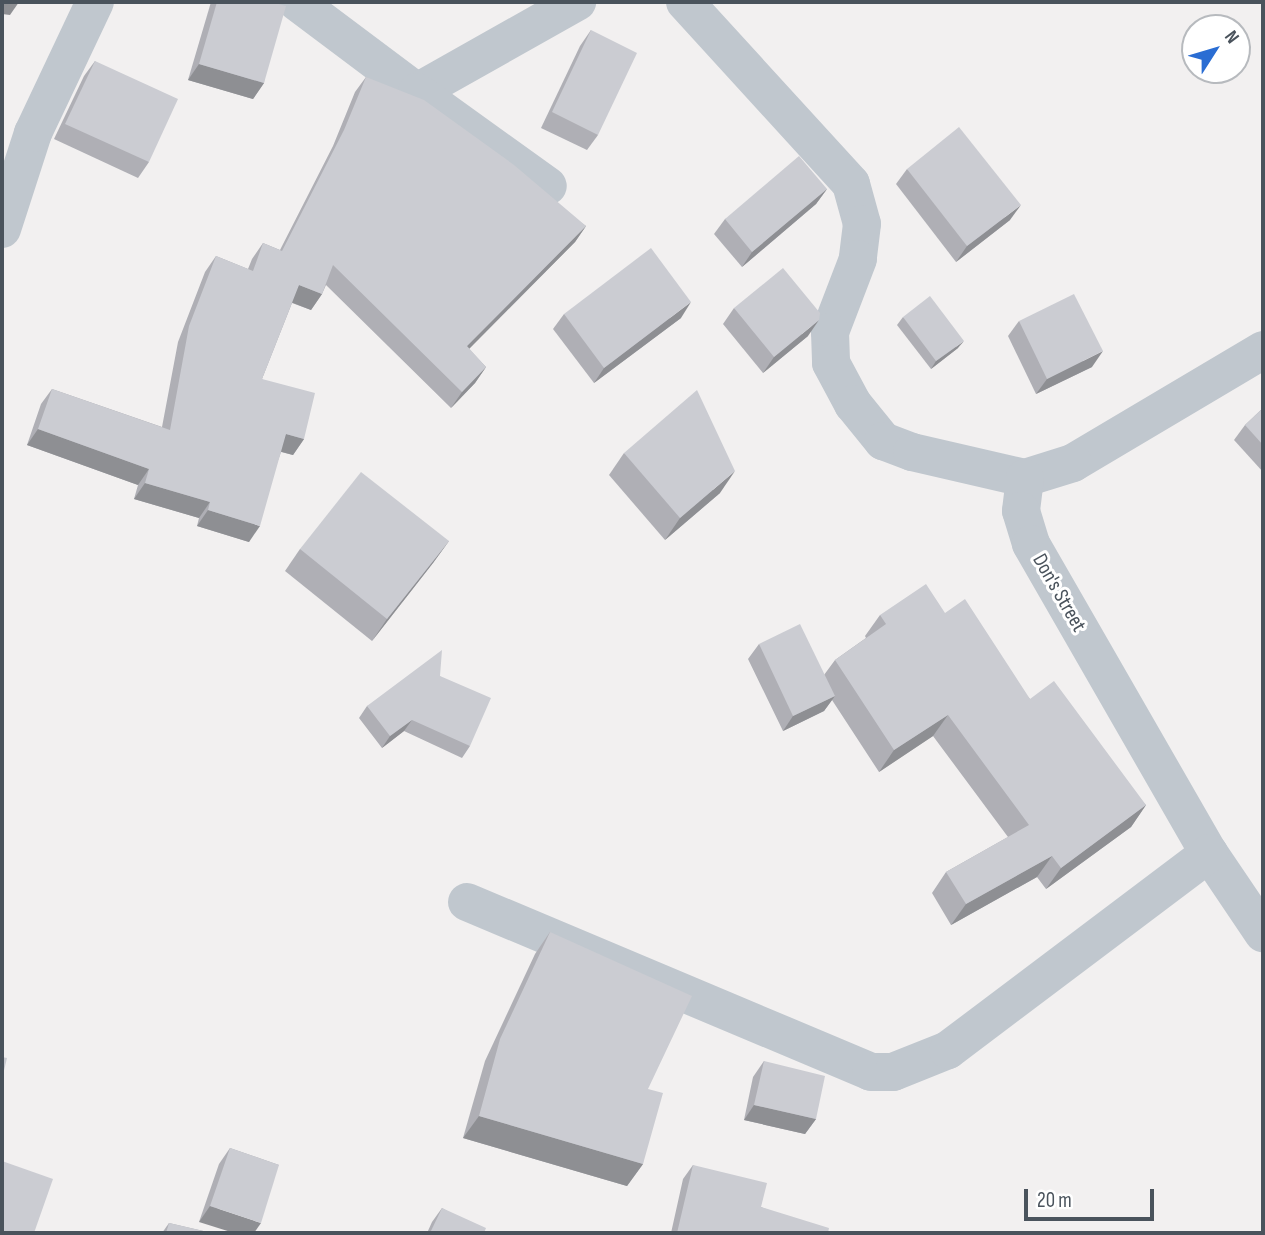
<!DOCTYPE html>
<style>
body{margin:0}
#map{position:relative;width:1265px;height:1235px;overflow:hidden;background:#f2f0f0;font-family:"Sofia Sans Condensed",sans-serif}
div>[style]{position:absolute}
.street>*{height:38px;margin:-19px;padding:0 19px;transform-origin:19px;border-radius:19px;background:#c0c7ce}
.wall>*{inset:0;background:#afafb5}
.shaded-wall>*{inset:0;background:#8e8f93}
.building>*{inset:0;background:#cbccd2}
span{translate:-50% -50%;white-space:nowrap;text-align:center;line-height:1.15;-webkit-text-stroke:6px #fff;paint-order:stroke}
.street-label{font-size:21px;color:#4a535c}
.frame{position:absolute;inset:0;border:4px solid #4a535c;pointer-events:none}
.north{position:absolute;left:1181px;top:14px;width:70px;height:70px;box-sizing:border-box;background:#fff;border:2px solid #b7babe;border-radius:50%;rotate:53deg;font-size:19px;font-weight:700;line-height:28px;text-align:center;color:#4a535c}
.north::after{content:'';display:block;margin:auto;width:24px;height:32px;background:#2a6dd3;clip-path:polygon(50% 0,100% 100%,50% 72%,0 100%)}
.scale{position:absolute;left:1024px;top:1189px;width:130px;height:32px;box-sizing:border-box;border:4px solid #4a535c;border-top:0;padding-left:9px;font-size:21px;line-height:24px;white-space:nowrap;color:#4a535c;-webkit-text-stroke:5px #fff;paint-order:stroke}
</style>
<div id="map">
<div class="street">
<i style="left:297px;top:2px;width:150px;rotate:36.9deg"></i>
<i style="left:417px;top:92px;width:184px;rotate:-29.4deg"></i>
<i style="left:685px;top:2px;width:246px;rotate:47.6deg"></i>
<i style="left:851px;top:184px;width:41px;rotate:74.6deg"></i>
<i style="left:862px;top:224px;width:35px;rotate:97deg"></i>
<i style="left:858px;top:259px;width:78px;rotate:111deg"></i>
<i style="left:830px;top:332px;width:31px;rotate:88deg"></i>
<i style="left:831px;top:363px;width:47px;rotate:61.8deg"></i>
<i style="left:853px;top:404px;width:48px;rotate:51deg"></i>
<i style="left:883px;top:441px;width:31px;rotate:21deg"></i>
<i style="left:912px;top:452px;width:116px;rotate:13deg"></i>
<i style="left:417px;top:92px;width:161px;rotate:35.7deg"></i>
<i style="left:2px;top:229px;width:101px;rotate:-72.1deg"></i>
<i style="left:33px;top:133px;width:145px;rotate:-64.7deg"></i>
<i style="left:1263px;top:350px;width:221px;rotate:149.3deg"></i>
<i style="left:1073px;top:463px;width:50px;rotate:162.6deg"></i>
<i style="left:1025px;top:478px;width:33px;rotate:97deg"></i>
<i style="left:1021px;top:511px;width:34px;rotate:73deg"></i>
<i style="left:1031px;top:544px;width:357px;rotate:60.1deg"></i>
<i style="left:1209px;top:853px;width:97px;rotate:56deg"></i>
<i style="left:467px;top:902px;width:438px;rotate:22.8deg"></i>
<i style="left:871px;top:1072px;width:22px"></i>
<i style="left:893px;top:1072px;width:59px;rotate:-21.8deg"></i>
<i style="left:948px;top:1050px;width:327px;rotate:-37deg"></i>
</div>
<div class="wall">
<i style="clip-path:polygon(211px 2px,271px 2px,264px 83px,253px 99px,188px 80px)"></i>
<i style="clip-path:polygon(591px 30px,598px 135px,587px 150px,541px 128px,580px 46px)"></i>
<i style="clip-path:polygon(95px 61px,149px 162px,138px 178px,54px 139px,84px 76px)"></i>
<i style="clip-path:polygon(366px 77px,586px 226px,575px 242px,469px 349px,486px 367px,475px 383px,451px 408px,326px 285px,322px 294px,311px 310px,292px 303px,262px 379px,304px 439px,293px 455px,281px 452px,249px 542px,197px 526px,199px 518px,134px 499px,138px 485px,27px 445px,41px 404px,52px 389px,162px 427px,178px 342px,205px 272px,216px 256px,248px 269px,252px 259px,263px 243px,280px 250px,333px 146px,355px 92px)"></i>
<i style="clip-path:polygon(907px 169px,1010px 220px,956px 262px,896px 184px)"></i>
<i style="clip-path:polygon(827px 189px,816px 204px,742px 267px,714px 234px,725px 219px)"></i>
<i style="clip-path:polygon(734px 308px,808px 336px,763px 373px,723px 324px)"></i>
<i style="clip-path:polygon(564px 314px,681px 318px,594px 383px,553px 329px)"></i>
<i style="clip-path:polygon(903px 317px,958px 348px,931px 369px,897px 325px)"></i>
<i style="clip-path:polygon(1019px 321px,1092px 367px,1036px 394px,1008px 336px)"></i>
<i style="clip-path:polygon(1263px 408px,1263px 472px,1234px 440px,1245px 425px)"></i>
<i style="clip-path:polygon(624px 453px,720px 493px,665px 540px,609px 475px)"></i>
<i style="clip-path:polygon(449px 541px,433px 563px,372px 641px,285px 571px,300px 549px)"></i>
<i style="clip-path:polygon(945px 613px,1030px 699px,1146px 805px,1131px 827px,1046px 889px,1037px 877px,951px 925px,932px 893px,946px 872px,1008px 837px,933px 736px,879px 772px,832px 700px,824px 711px,783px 731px,748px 659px,759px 644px,824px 675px,835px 660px,866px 638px,865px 636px,880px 615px)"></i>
<i style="clip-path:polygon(440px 676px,470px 746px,462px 758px,404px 731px,382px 748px,359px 718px,367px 706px)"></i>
<i style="clip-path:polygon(550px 932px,648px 1089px,643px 1164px,627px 1186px,463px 1138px,485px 1061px,535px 954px)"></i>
<i style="clip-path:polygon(764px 1061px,816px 1119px,805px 1134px,744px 1120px,753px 1077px)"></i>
<i style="clip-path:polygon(230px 1148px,279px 1165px,199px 1222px,219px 1164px)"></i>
<i style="clip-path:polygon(693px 1165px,761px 1207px,828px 1233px,671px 1233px,683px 1179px)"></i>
<i style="clip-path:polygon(442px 1208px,484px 1233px,427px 1233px,432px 1222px)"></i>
<i style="clip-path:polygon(169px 1223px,212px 1233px,162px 1233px)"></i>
</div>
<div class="shaded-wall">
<i style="clip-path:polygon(2px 2px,19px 2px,10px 15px,2px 14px)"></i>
<i style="clip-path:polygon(199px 64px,264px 83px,253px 99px,188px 80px)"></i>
<i style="clip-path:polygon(827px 189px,816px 204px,742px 267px,752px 252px)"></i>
<i style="clip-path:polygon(1021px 205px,1010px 220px,956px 262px,967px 246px)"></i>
<i style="clip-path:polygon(586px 226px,575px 242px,456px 362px,467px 346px)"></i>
<i style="clip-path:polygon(299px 285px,322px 294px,311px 310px,288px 301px)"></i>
<i style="clip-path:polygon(691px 302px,681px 318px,594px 383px,604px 368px)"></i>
<i style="clip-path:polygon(819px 320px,808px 336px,763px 373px,774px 357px)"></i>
<i style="clip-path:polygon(964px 341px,958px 348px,931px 369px,936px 361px)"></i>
<i style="clip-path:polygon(1103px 351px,1092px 367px,1036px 394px,1047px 379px)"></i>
<i style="clip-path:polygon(486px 367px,475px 383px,451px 408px,462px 392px)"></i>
<i style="clip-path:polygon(38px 429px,149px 469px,138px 485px,27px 445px)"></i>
<i style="clip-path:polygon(286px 434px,304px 439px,293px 455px,275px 450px)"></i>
<i style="clip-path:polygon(735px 471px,720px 493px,665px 540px,680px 518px)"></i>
<i style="clip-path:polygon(145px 483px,210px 502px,199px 518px,134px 499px)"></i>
<i style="clip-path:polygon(208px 510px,260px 526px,249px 542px,197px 526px)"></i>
<i style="clip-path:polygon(449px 541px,433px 563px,372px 641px,387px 619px)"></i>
<i style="clip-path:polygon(835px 696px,824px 711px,783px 731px,793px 716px)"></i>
<i style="clip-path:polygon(948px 715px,933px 736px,879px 772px,894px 750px)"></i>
<i style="clip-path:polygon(412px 720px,404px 731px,382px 748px,390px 736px)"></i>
<i style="clip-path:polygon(1146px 805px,1131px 827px,1046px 889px,1061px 868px)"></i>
<i style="clip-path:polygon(1052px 856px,1037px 877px,951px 925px,966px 904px)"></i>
<i style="clip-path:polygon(754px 1105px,816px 1119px,805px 1134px,744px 1120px)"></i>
<i style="clip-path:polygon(479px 1116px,643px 1164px,627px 1186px,463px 1138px)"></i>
<i style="clip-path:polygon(210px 1206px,261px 1223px,254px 1233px,234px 1233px,199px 1222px)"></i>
</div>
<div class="building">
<i style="clip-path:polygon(217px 2px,271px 2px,286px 6px,264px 83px,199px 64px)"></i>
<i style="clip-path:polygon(591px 30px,637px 53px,598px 135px,552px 112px)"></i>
<i style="clip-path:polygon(95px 61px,178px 99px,149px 162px,65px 124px)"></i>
<i style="clip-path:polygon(366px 77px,424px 100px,514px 165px,586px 226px,467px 346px,486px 367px,462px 392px,333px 265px,322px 294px,299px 285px,262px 379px,315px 393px,304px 439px,286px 434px,260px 526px,208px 510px,210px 502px,145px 483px,149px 469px,38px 429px,52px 389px,170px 430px,189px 326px,216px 256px,253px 271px,263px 243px,282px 251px,344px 130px)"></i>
<i style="clip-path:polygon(959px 127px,1021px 205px,967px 246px,907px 169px)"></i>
<i style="clip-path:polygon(799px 156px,827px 189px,752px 252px,725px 219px)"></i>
<i style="clip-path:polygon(651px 248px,691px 302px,604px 368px,564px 314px)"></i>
<i style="clip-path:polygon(783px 268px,820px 313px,819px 320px,774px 357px,734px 308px)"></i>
<i style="clip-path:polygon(1074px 294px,1103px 351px,1047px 379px,1019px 321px)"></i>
<i style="clip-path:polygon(930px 296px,964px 341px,936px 361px,903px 317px)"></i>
<i style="clip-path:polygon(697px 390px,735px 471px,680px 518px,624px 453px)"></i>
<i style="clip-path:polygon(1263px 408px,1263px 445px,1245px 425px)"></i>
<i style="clip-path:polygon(361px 472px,449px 541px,387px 619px,300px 549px)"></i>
<i style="clip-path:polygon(926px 584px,945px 613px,965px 599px,1030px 699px,1054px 681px,1146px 805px,1061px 868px,1052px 856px,966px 904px,946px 872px,1029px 825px,948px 715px,894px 750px,835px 660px,886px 624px,880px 615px)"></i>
<i style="clip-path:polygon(800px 624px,835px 696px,793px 716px,759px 644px)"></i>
<i style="clip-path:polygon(442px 650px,440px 676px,491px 698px,470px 746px,412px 720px,390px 736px,367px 706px)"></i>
<i style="clip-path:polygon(550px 932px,692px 996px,648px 1089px,663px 1093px,643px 1164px,479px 1116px,500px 1039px)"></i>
<i style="clip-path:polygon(2px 1057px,7px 1058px,2px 1079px)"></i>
<i style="clip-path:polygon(764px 1061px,825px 1076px,816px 1119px,754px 1105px)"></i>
<i style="clip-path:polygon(230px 1148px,279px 1165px,261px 1223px,210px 1206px)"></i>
<i style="clip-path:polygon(2px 1161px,53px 1179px,34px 1233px,2px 1233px)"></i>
<i style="clip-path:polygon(693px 1165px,767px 1183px,761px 1207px,829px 1228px,828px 1233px,677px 1233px)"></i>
<i style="clip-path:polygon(442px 1208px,486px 1228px,484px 1233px,430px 1233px)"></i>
<i style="clip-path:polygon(169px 1223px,212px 1233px,166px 1233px)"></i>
</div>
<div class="street-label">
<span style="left:1059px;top:593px;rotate:60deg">Don's Street</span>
</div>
<div class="frame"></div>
<div class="north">N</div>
<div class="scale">20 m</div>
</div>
